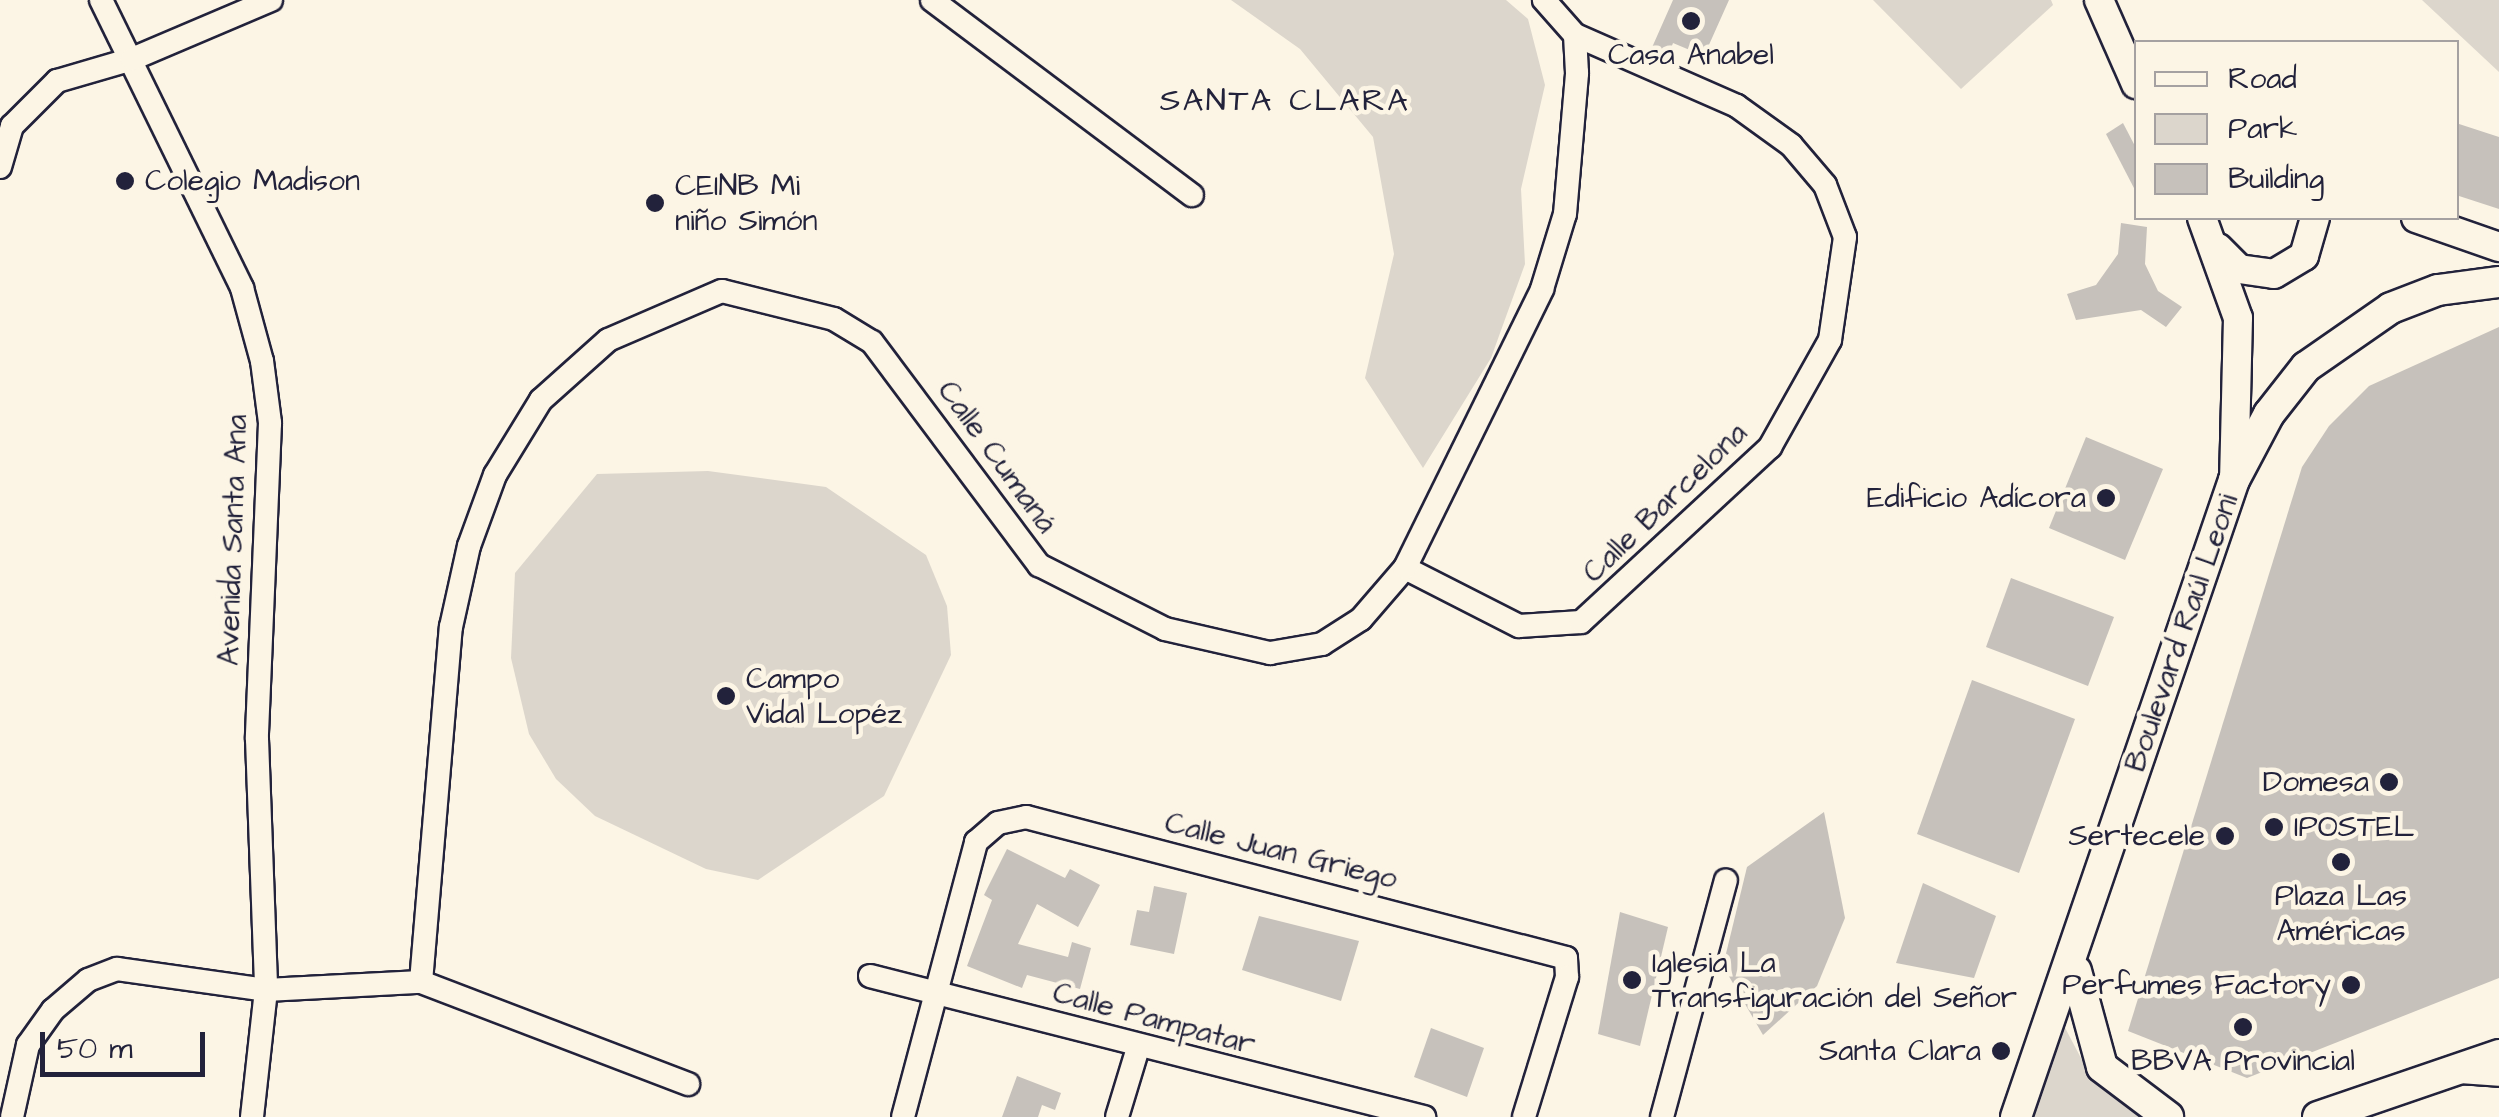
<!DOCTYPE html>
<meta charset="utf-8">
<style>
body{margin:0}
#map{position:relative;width:2499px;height:1117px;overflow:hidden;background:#fcf5e5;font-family:"Architects Daughter",sans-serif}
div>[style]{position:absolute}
.green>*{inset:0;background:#dcd6cc}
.building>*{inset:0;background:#c6c1bb}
.roads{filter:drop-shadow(2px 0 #22223b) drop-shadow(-2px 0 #22223b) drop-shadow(0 2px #22223b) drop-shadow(0 -2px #22223b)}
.minor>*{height:22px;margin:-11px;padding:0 11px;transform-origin:11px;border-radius:11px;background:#fcf5e5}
.tertiary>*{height:28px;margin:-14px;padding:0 14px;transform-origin:14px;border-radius:14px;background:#fcf5e5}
.secondary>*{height:30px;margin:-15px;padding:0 15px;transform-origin:15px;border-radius:15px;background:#fcf5e5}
.dots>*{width:28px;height:28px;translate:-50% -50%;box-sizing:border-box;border:5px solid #fcf5e5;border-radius:50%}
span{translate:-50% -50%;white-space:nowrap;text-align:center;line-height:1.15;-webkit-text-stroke:9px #fcf5e5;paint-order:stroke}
.poi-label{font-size:30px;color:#22223b}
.left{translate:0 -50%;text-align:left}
.right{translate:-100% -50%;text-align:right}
.street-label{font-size:30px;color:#22223b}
.neighbourhood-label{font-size:32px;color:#22223b;letter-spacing:2.5px}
.legend{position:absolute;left:2134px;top:40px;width:325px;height:180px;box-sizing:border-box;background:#fcf5e5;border:2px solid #a5a1a1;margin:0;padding:12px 18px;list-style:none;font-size:30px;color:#22223b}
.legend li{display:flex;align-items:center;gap:20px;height:50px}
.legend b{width:50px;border:2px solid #a5a1a1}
.scale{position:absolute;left:40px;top:1032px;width:165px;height:45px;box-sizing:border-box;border:5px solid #22223b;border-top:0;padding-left:12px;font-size:30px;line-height:35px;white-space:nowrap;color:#22223b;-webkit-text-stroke:8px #fcf5e5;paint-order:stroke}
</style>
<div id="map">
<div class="green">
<i style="clip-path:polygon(1231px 0,1506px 0,1528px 19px,1545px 85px,1521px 189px,1525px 264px,1491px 358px,1423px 468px,1365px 378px,1394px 254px,1373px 137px,1300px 49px)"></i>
<i style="clip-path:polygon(1873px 0,2051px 0,2053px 5px,1961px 89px)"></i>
<i style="clip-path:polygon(2422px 0,2499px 0,2499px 72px)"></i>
<i style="clip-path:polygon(708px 471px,826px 487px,926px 555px,947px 606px,951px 655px,884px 796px,758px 880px,706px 869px,595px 816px,556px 779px,529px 734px,511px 658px,515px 573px,597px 474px)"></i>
<i style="clip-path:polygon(2063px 1024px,2082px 1060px,2140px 1117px,2028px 1117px)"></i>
</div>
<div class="building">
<i style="clip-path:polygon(1673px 0,1729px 0,1704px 56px,1673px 43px,1667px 59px,1650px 52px)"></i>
<i style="clip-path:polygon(2123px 123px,2136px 148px,2136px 192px,2106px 134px)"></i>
<i style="clip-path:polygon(2456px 123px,2499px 137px,2499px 209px,2456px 195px)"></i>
<i style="clip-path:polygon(2121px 223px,2147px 227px,2145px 264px,2158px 291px,2182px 307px,2166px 327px,2141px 310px,2076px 320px,2067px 294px,2096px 285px,2118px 254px)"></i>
<i style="clip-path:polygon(2499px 327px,2499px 978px,2247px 1078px,2128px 1031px,2302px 467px,2329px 426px,2369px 386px)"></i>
<i style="clip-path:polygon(2086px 437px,2163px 469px,2125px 560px,2049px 528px)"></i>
<i style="clip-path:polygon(2011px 578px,2114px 617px,2088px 686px,1986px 647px)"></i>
<i style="clip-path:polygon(1972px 680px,2075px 719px,2019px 873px,1917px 834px)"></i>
<i style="clip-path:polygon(1824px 812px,1845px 918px,1817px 986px,1763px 1035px,1723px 966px,1747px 867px)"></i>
<i style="clip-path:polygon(1007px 849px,1065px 878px,1070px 869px,1100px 885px,1078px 927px,1037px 904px,1018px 944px,1068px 957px,1072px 942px,1091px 948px,1080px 989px,1027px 975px,1022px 988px,967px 966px,992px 900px,984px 895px)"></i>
<i style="clip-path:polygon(1923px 883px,1996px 916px,1974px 978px,1896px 963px)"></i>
<i style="clip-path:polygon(1154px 886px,1187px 893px,1174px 954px,1130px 945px,1137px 910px,1149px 912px)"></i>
<i style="clip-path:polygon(1620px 912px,1668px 927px,1640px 1046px,1598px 1034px)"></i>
<i style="clip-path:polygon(1259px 916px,1359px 941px,1341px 1001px,1242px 970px)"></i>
<i style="clip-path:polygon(1431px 1028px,1484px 1048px,1467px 1097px,1414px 1077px)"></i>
<i style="clip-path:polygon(1017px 1076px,1061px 1093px,1055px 1110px,1042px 1105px,1038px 1117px,1002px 1117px)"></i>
</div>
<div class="roads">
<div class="minor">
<i style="left:101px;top:0;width:321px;rotate:63.9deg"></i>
<i style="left:242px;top:288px;width:76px;rotate:74.7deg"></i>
<i style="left:262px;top:361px;width:63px;rotate:82.6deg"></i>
<i style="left:270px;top:423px;width:316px;rotate:92.4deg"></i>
<i style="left:257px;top:739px;width:251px;rotate:87.9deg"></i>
<i style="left:266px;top:990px;width:128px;rotate:96.3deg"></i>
<i style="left:932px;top:0;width:325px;rotate:36.9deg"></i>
<i style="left:0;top:167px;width:43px;rotate:-73.7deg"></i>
<i style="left:12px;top:126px;width:64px;rotate:-45deg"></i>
<i style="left:57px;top:81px;width:78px;rotate:-16.3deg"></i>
<i style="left:132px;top:59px;width:151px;rotate:-23deg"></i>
<i style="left:1405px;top:568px;width:128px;rotate:27deg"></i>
<i style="left:1519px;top:626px;width:62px;rotate:-3.7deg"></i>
<i style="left:1581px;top:622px;width:258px;rotate:-42.8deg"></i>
<i style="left:1770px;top:447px;width:123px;rotate:-60.7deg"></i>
<i style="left:1830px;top:340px;width:104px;rotate:-81.7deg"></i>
<i style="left:1845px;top:237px;width:56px;rotate:-111deg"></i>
<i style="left:1825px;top:185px;width:52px;rotate:-130.4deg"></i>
<i style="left:1791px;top:145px;width:67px;rotate:-144.2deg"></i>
<i style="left:1737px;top:106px;width:177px;rotate:-156.3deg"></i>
<i style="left:870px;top:976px;width:572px;rotate:14.28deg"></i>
<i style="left:421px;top:982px;width:356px;rotate:-85.2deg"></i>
<i style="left:451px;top:627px;width:83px;rotate:-77.5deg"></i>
<i style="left:469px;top:546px;width:76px;rotate:-69.9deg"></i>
<i style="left:495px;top:475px;width:88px;rotate:-58.5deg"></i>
<i style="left:541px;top:400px;width:90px;rotate:-41.8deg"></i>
<i style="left:608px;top:340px;width:124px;rotate:-23.3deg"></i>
<i style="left:722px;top:291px;width:115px;rotate:14deg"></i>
<i style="left:834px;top:319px;width:44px;rotate:31.2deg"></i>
<i style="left:872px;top:342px;width:279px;rotate:53.2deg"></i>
<i style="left:1039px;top:565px;width:141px;rotate:26.9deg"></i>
<i style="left:1165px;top:629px;width:108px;rotate:12.9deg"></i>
<i style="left:1270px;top:653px;width:53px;rotate:-9.8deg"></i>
<i style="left:1322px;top:644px;width:46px;rotate:-32.7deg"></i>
<i style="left:1361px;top:619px;width:67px;rotate:-49.2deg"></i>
<i style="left:1405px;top:568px;width:311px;rotate:-63.8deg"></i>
<i style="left:1542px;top:289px;width:78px;rotate:-73deg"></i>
<i style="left:1565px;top:214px;width:142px;rotate:-85.1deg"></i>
<i style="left:1577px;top:73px;width:38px;rotate:-93deg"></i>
<i style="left:1575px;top:35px;width:47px;rotate:-131.5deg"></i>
<i style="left:2460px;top:1072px;width:39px;rotate:4deg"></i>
<i style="left:12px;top:1117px;width:74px;rotate:-77.5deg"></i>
<i style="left:28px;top:1045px;width:43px;rotate:-54.5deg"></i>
<i style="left:53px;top:1010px;width:46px;rotate:-40.6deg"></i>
<i style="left:88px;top:980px;width:31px;rotate:-21deg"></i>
<i style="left:117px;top:969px;width:150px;rotate:8deg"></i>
<i style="left:266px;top:990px;width:155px;rotate:-3deg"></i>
<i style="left:421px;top:982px;width:286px;rotate:20.9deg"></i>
<i style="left:903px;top:1117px;width:285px;rotate:-75.1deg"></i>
<i style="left:976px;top:842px;width:29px;rotate:-41deg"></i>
<i style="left:998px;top:823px;width:29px;rotate:-12deg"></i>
<i style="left:1026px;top:817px;width:558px;rotate:14.63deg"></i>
<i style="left:1566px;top:958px;width:19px;rotate:87deg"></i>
<i style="left:1567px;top:977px;width:146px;rotate:107.1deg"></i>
<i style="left:1117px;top:1117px;width:72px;rotate:-73.1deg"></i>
<i style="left:1662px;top:1117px;width:245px;rotate:-74.9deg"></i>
</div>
<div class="tertiary">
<i style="left:2099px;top:0;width:92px;rotate:66.2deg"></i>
<i style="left:2202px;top:218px;width:106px;rotate:70.2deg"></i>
<i style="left:2238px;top:318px;width:160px;rotate:91.4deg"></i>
<i style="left:2416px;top:218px;width:88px;rotate:19.3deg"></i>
<i style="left:2218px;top:248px;width:30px;rotate:45deg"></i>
<i style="left:2239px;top:269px;width:35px;rotate:8deg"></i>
<i style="left:2274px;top:274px;width:35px;rotate:-31deg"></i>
<i style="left:2304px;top:256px;width:40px;rotate:-74deg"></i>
</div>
<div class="secondary">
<i style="left:2076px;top:971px;width:99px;rotate:74.8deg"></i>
<i style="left:2102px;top:1067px;width:83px;rotate:37.1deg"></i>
<i style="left:2016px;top:1117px;width:673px;rotate:-71.11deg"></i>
<i style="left:2234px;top:480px;width:75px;rotate:-62.1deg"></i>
<i style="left:2269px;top:414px;width:60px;rotate:-51.8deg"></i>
<i style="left:2306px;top:367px;width:103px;rotate:-34.8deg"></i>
<i style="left:2391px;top:308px;width:50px;rotate:-21deg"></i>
<i style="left:2438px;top:290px;width:62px;rotate:-7.5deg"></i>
<i style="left:2318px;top:1117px;width:191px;rotate:-18.9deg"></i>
</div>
</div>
<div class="dots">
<i style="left:1691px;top:21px;background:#22223b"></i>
<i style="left:125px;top:181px;background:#22223b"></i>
<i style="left:655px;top:203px;background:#22223b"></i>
<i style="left:2106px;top:498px;background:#22223b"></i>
<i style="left:726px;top:696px;background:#22223b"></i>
<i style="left:2389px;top:782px;background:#22223b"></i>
<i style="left:2274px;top:827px;background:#22223b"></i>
<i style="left:2225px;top:836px;background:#22223b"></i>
<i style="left:2341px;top:862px;background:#22223b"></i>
<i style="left:1632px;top:980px;background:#22223b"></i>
<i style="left:2351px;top:985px;background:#22223b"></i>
<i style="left:2243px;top:1027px;background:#22223b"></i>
<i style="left:2001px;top:1051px;background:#22223b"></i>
</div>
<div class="poi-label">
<span style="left:1691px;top:55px">Casa Anabel</span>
<span class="left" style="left:145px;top:181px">Colegio Madison</span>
<span class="left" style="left:675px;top:203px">CEINB Mi<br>niño Simón</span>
<span class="right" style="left:2086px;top:498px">Edificio Adícora</span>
<span class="left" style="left:746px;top:696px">Campo<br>Vidal Lopéz</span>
<span class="right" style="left:2369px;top:782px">Domesa</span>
<span class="left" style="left:2294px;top:827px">IPOSTEL</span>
<span class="right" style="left:2205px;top:836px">Sertecele</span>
<span style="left:2341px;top:913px">Plaza Las<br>Américas</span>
<span class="left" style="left:1652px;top:980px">Iglesia La<br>Transfiguración del Señor</span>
<span class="right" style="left:2331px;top:985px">Perfumes Factory</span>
<span class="right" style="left:1981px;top:1051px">Santa Clara</span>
<span style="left:2243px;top:1061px">BBVA Provincial</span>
</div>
<div class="street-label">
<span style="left:997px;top:457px;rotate:54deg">Calle Cumaná</span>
<span style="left:1665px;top:503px;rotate:-44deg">Calle Barcelona</span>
<span style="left:233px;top:540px;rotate:-88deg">Avenida Santa Ana</span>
<span style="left:2182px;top:633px;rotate:-71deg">Boulevard Raúl Leoni</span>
<span style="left:1281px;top:851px;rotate:14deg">Calle Juan Griego</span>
<span style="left:1154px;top:1019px;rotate:15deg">Calle Pampatar</span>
</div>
<div class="neighbourhood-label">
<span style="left:1285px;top:101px">SANTA CLARA</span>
</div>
<ul class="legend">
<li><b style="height:12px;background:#fcf5e5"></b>Road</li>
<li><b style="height:28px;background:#dcd6cc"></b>Park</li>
<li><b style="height:28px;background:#c6c1bb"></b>Building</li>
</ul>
<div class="scale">50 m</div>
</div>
